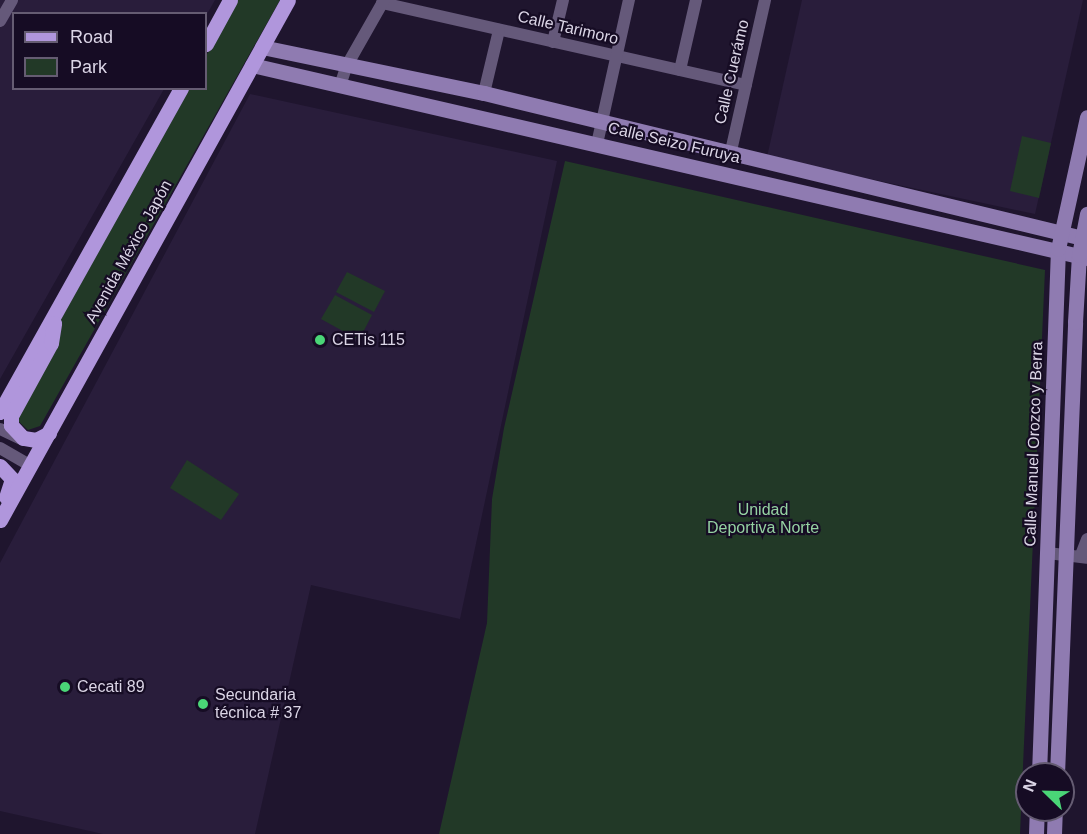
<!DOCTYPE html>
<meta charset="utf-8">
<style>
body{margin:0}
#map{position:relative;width:1087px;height:834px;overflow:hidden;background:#1f152e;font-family:Arial,sans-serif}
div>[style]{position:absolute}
.built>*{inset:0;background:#291d3b}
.green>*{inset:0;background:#223927}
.street>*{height:12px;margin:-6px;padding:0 6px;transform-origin:6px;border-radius:6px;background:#65597a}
.secondary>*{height:15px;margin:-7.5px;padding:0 7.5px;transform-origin:7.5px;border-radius:7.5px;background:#8f7bb1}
.primary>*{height:15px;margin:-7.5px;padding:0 7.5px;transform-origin:7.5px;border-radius:7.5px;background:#b096dc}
.dots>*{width:16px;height:16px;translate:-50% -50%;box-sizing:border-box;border:3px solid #160c24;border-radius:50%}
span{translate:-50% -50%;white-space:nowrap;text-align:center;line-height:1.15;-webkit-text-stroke:4.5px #160c24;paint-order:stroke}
.street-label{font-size:16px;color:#dbd5e6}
.poi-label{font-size:16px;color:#dbd5e6}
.left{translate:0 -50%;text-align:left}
.park-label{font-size:16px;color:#95d2a2}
.legend{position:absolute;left:12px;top:12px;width:195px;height:78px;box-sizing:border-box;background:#160c24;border:2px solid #655c72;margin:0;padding:8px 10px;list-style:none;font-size:18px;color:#dbd5e6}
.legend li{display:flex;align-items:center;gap:12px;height:30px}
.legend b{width:30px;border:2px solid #655c72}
.north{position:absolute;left:1015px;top:762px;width:60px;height:60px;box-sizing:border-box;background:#160c24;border:2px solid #655c72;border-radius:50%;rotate:293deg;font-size:16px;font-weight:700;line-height:24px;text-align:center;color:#dbd5e6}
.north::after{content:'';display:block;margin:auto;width:21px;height:27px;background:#4ad677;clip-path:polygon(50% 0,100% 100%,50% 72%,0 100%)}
</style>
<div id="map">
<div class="built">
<i style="clip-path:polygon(0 0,215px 0,206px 16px,14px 14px,14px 88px,164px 89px,0 379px)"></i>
<i style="clip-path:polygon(802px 0,1083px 0,1035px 214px,767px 157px)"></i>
<i style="clip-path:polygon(250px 94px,557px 161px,460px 619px,311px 585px,255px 834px,103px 834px,0 811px,0 563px)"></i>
</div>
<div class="green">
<i style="clip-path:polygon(237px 0,280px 0,40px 426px,28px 430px,15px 418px,61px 317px,187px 89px,206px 88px,206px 56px)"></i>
<i style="clip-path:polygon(1022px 136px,1051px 143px,1039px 198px,1010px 191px)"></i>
<i style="clip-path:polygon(565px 161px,1045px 270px,1020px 834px,439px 834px,487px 623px,492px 499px,504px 428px)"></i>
<i style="clip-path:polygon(347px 272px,385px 291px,374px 312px,336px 292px)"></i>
<i style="clip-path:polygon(335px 295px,372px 315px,359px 340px,321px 319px)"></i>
<i style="clip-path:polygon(187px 460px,239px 494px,221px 520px,170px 488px)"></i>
</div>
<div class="street">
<i style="left:382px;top:3px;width:373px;rotate:12.7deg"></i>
<i style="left:0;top:21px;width:24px;rotate:-60deg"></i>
<i style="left:553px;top:42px;width:43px;rotate:-76.6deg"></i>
<i style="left:680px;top:70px;width:72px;rotate:-77.1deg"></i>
<i style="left:340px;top:86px;width:20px;rotate:-72deg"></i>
<i style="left:346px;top:67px;width:77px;rotate:-60.4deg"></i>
<i style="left:484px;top:93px;width:65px;rotate:-76.6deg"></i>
<i style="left:597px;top:144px;width:148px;rotate:-77.5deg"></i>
<i style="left:731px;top:151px;width:155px;rotate:-77.3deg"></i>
<i style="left:0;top:429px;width:23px;rotate:25deg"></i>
<i style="left:0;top:448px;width:36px;rotate:30deg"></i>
<i style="left:1048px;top:553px;width:39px;rotate:7deg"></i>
<i style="left:1081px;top:555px;width:17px;rotate:-69deg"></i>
</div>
<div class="secondary">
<i style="left:262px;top:47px;width:227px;rotate:11.7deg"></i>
<i style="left:484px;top:93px;width:620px;rotate:13.61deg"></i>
<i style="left:252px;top:65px;width:857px;rotate:13.01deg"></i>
<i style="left:1039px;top:774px;width:525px;rotate:-87.93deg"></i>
<i style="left:1058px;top:249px;width:135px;rotate:-77.6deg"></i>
<i style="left:1057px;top:774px;width:452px;rotate:-87.7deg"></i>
<i style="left:1075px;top:322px;width:67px;rotate:-86.6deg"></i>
<i style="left:1079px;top:255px;width:42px;rotate:-79deg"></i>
<i style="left:1036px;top:834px;width:24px;rotate:-88deg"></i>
<i style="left:1054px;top:834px;width:24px;rotate:-88deg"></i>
</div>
<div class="primary">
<i style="left:206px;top:44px;width:50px;rotate:-61.4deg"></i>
<i style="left:0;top:412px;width:371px;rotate:-60.8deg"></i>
<i style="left:49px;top:433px;width:15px;rotate:152deg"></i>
<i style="left:36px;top:440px;width:13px;rotate:-171deg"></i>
<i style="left:23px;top:438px;width:18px;rotate:-133deg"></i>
<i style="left:11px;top:425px;width:9px;rotate:-90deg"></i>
<i style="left:11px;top:416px;width:83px;rotate:-61.3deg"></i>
<i style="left:51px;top:343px;width:20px;rotate:-81deg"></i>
<i style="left:0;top:466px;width:18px;rotate:47deg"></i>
<i style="left:12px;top:479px;width:19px;rotate:108deg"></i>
<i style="left:0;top:520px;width:594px;rotate:-61.02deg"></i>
</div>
<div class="dots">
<i style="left:320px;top:340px;background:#4ad677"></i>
<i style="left:65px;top:687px;background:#4ad677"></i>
<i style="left:203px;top:704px;background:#4ad677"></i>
</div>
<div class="street-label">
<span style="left:568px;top:28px;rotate:13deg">Calle Tarimoro</span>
<span style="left:732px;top:72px;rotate:-77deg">Calle Cuerámo</span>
<span style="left:674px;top:143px;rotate:13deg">Calle Seizo Furuya</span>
<span style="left:129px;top:252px;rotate:-61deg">Avenida México Japón</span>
<span style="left:1034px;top:444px;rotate:-88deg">Calle Manuel Orozco y Berra</span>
</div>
<div class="poi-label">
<span class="left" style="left:332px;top:340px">CETis 115</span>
<span class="left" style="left:77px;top:687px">Cecati 89</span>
<span class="left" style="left:215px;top:704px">Secundaria<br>técnica # 37</span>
</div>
<div class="park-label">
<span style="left:763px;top:519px">Unidad<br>Deportiva Norte</span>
</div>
<ul class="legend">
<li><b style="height:8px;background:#b096dc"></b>Road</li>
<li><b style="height:16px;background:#223927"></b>Park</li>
</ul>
<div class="north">N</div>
</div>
